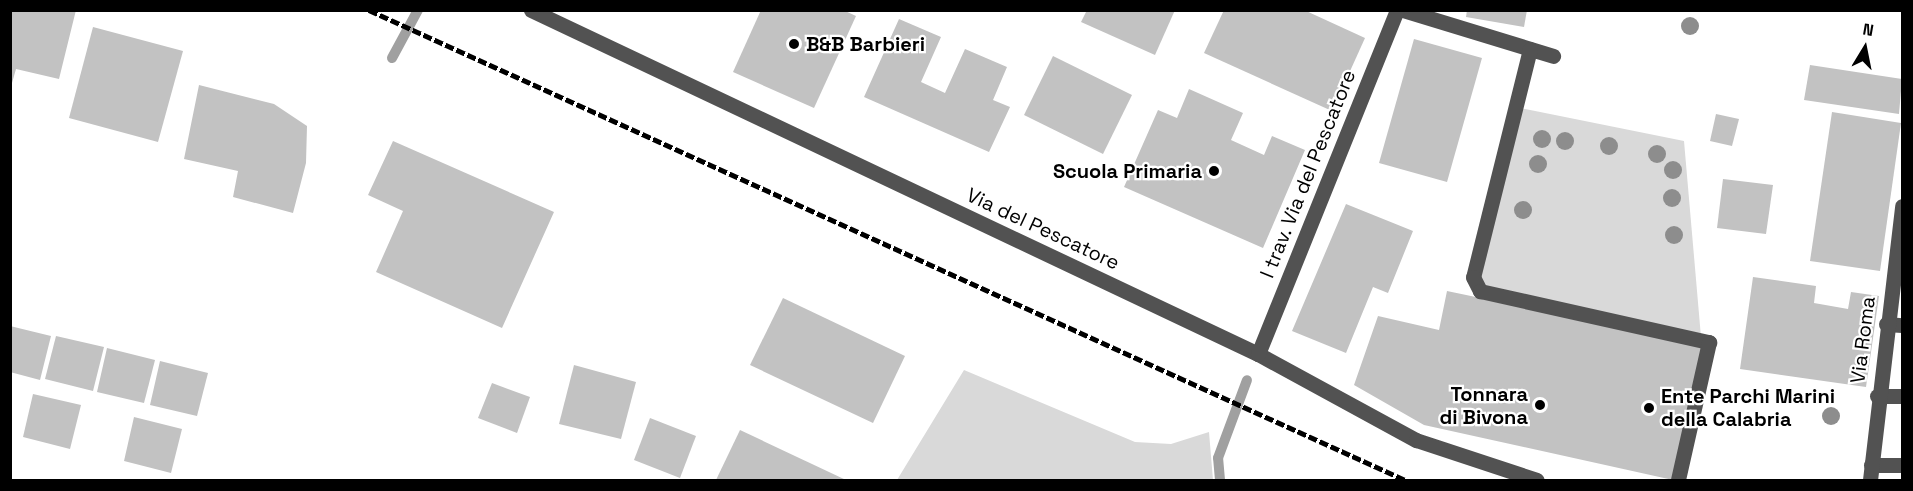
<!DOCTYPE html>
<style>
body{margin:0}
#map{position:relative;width:1913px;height:491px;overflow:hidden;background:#fff;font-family:"Space Grotesk",sans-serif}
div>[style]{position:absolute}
.green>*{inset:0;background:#d9d9d9}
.stream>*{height:10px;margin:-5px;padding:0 5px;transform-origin:5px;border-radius:5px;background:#a0a0a0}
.building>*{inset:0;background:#c2c2c2}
.minor>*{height:15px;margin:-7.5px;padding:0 7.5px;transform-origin:7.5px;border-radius:7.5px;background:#525252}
.rail>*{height:4.5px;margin-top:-2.25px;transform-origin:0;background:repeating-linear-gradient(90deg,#000 0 9px,transparent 0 12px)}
.trees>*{width:18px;height:18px;margin:-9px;border-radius:50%;background:#8d8d8d}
.dots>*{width:16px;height:16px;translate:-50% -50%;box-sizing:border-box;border:3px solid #fff;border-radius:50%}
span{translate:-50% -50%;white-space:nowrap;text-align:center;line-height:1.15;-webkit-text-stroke:4.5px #fff;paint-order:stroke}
.poi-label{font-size:20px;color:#000;font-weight:700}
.left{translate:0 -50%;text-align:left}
.right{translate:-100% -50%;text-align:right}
.street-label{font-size:20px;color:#000}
.frame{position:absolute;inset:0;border:12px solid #000;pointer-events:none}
.north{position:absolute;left:1835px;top:18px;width:60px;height:60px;-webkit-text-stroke:4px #fff;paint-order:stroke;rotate:10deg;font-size:16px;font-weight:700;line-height:24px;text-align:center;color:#000}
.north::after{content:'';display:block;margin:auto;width:21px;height:27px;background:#000;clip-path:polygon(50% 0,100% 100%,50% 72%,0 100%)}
</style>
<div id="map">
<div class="green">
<i style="clip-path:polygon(1515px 107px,1684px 141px,1701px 337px,1480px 291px,1473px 277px)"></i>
<i style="clip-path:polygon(964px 370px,1135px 442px,1171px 444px,1209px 432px,1213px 480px,897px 480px)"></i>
</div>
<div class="stream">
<i style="left:392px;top:58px;width:55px;rotate:-61.6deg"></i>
<i style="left:1220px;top:480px;width:22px;rotate:-95deg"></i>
<i style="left:1218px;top:458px;width:83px;rotate:-69.6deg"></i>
</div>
<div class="building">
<i style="clip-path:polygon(10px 10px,76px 10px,59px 79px,16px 69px,10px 90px)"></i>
<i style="clip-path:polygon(761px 10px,843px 10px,856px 16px,814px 108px,733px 72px)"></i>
<i style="clip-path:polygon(1087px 10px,1175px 10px,1155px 55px,1081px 22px)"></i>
<i style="clip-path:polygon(1224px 10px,1304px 10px,1365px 38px,1332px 111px,1204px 53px)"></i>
<i style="clip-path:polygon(1467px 10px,1527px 10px,1524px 27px,1466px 17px)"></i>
<i style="clip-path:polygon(899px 19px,941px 37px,921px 82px,945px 93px,965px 49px,1007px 67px,993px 100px,1010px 107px,989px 152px,864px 97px)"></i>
<i style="clip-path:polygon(93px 27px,183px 51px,158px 142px,69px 118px)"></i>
<i style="clip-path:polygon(1414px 39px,1482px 58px,1447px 182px,1379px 163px)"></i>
<i style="clip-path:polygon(1053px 56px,1132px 95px,1103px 154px,1024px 115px)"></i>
<i style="clip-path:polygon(1810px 65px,1902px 79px,1899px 114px,1804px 100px)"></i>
<i style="clip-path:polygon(199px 85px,274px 104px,307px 126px,306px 163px,293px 213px,233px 197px,238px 171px,184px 159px)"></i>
<i style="clip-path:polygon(1189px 89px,1243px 113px,1231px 140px,1264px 155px,1272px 136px,1305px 150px,1263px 248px,1124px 187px,1158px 110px,1177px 118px)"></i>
<i style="clip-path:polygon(1832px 112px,1901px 123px,1880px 271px,1810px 261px)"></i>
<i style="clip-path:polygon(1716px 114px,1739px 119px,1732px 146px,1710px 141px)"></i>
<i style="clip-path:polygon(393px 141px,554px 212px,502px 328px,376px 272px,403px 211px,368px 195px)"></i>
<i style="clip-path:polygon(1723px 179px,1773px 185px,1766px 234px,1717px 228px)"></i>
<i style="clip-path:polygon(1346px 204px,1413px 231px,1388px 293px,1373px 287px,1346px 353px,1292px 331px)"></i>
<i style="clip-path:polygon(1753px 277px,1816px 286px,1814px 303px,1848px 309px,1851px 292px,1879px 296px,1866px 387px,1740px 369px)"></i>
<i style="clip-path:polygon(1447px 291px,1705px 345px,1673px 480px,1424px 425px,1354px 385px,1378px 316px,1439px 330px)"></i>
<i style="clip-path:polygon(783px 298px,905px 356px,873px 423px,750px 365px)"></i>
<i style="clip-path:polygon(10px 326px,51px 336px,40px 380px,10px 372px)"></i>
<i style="clip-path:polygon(56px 336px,104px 347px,93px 391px,45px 379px)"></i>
<i style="clip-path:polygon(107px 348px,155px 360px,144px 403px,97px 392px)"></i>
<i style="clip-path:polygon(160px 361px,208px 373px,197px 416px,150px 405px)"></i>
<i style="clip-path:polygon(574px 365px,636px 382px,621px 439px,559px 424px)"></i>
<i style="clip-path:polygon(492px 383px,530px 397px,517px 433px,478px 418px)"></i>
<i style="clip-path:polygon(33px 394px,81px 405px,70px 449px,23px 437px)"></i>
<i style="clip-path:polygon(134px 417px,182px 429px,171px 473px,124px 461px)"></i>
<i style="clip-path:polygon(650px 418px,696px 436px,680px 478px,634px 460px)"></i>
<i style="clip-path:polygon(740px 430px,846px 480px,716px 480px)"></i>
</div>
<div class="minor">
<i style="left:531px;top:10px;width:804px;rotate:25.32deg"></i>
<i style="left:1258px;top:354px;width:180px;rotate:28.6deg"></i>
<i style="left:1416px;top:440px;width:127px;rotate:18.3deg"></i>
<i style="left:1403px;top:10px;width:157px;rotate:17deg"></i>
<i style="left:1530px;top:49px;width:235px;rotate:104deg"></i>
<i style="left:1473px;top:277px;width:16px;rotate:63deg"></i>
<i style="left:1480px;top:291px;width:235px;rotate:12.6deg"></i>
<i style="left:1709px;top:342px;width:141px;rotate:102.7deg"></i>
<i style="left:1886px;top:324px;width:16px;rotate:4deg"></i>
<i style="left:1258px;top:354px;width:371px;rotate:-68deg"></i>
<i style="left:1877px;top:396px;width:25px"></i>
<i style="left:1871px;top:465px;width:31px"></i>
<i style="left:1870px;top:480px;width:276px;rotate:-83.3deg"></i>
</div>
<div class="rail">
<i style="left:369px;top:10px;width:1138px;rotate:24.4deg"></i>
</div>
<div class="trees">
<i style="left:1690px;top:26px"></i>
<i style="left:1542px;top:139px"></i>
<i style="left:1565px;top:141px"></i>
<i style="left:1609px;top:146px"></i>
<i style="left:1657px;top:154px"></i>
<i style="left:1538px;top:164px"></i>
<i style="left:1673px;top:170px"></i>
<i style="left:1672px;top:198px"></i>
<i style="left:1523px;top:210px"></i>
<i style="left:1674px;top:235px"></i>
<i style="left:1831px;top:416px"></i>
</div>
<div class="dots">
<i style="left:794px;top:44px;background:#000"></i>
<i style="left:1214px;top:171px;background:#000"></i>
<i style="left:1540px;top:405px;background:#000"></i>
<i style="left:1649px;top:408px;background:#000"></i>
</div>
<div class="poi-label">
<span class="left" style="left:806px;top:44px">B&amp;B Barbieri</span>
<span class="right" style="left:1202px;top:171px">Scuola Primaria</span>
<span class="right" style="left:1528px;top:406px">Tonnara<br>di Bivona</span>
<span class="left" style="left:1661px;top:408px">Ente Parchi Marini<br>della Calabria</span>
</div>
<div class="street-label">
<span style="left:1308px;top:174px;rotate:-68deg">I trav. Via del Pescatore</span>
<span style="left:1043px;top:229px;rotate:25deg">Via del Pescatore</span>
<span style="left:1863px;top:340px;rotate:-83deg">Via Roma</span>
</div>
<div class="frame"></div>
<div class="north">N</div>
</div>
